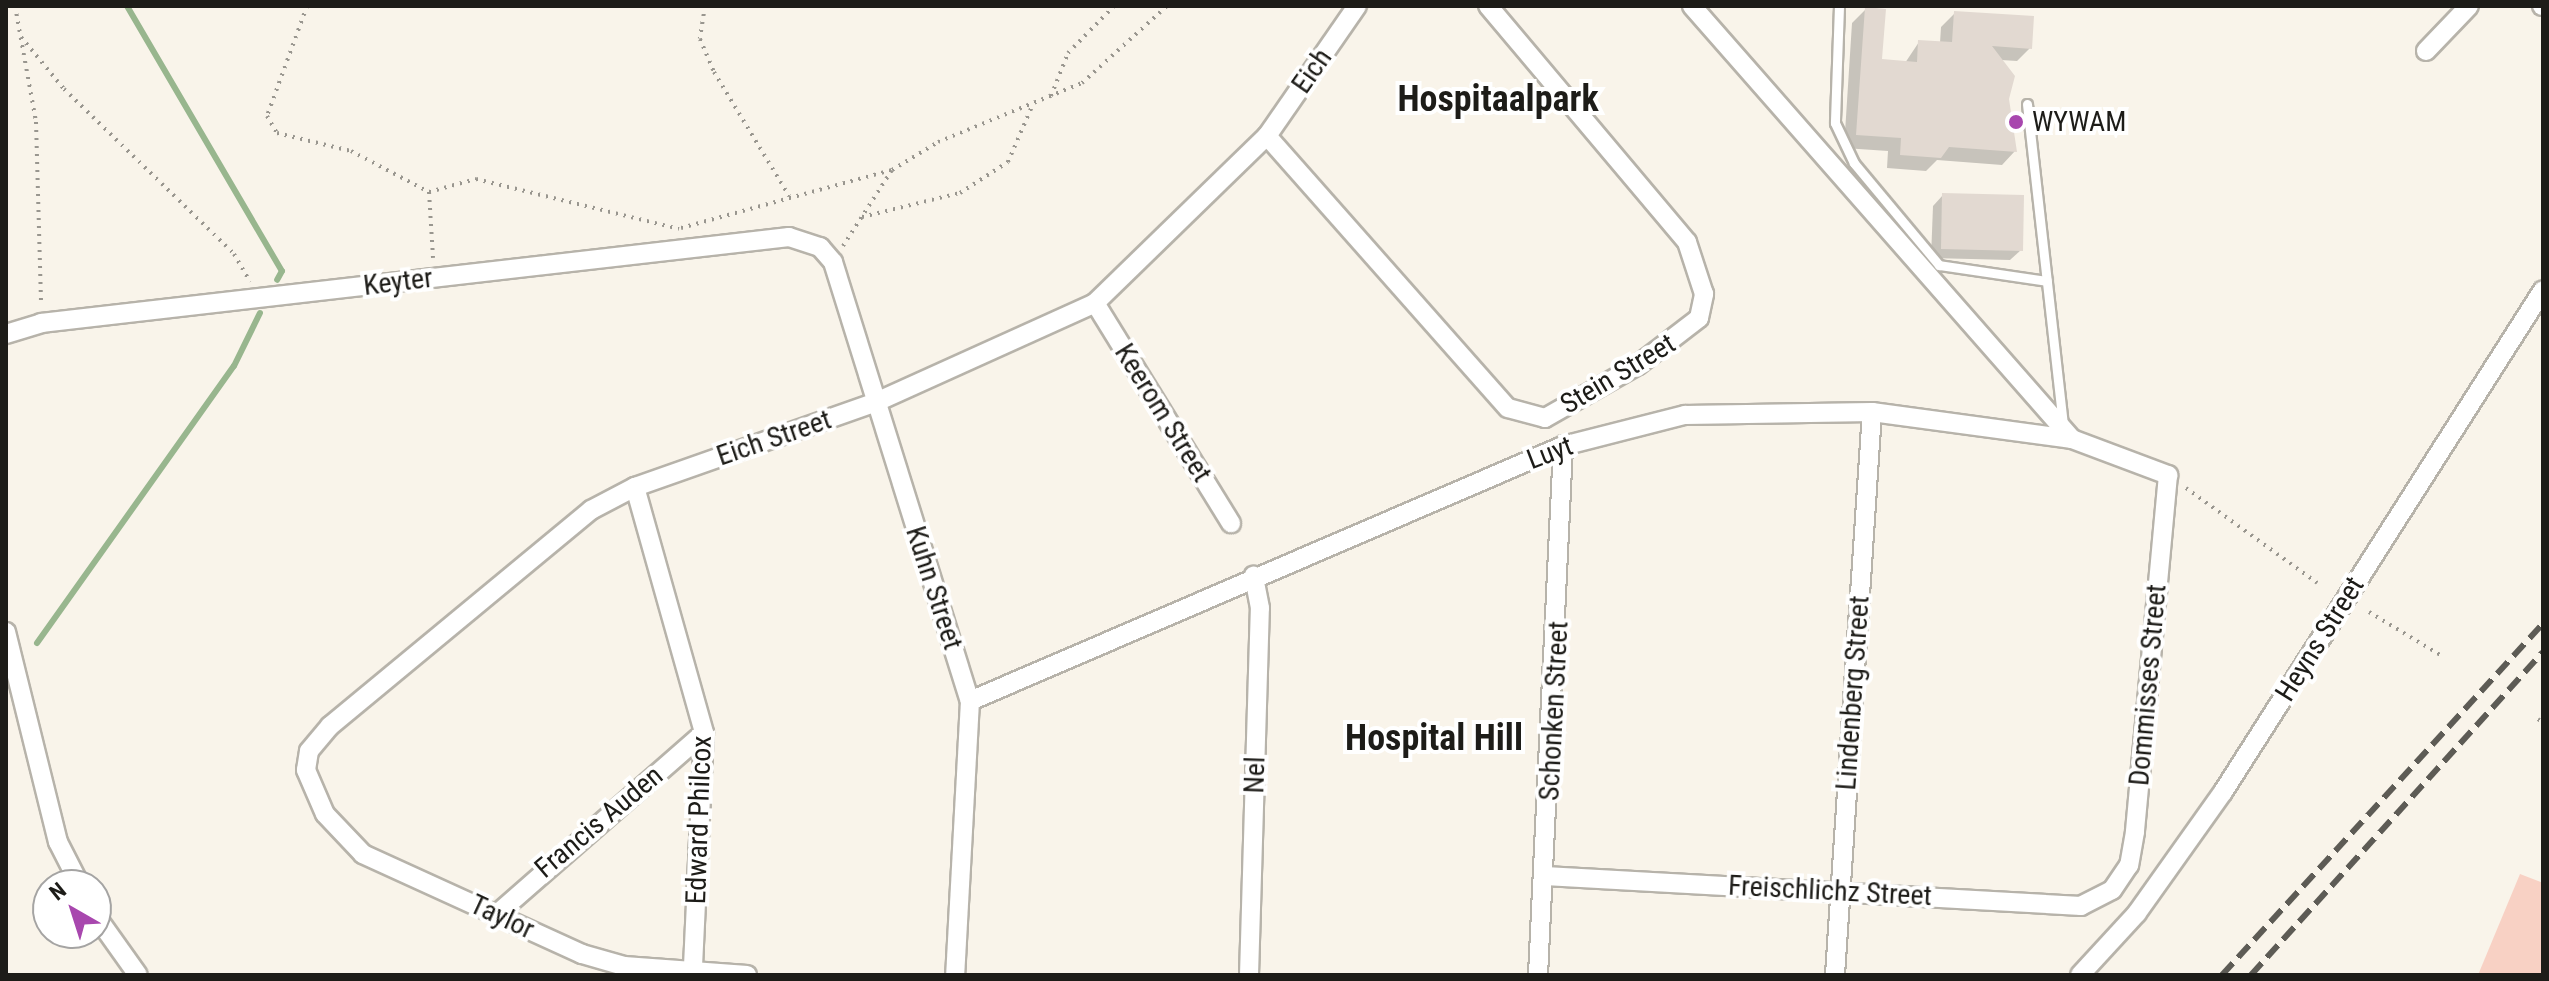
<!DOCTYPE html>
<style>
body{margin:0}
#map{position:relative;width:2549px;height:981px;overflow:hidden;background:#f9f4ea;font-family:"Roboto Condensed",sans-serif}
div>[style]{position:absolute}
.green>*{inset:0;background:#f8d1c4}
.shadow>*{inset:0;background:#0003}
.stream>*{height:6px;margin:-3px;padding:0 3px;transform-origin:3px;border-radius:3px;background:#98b68e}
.building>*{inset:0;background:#e2d9d1}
.path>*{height:4px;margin-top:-2px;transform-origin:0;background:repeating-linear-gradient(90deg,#99968f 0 2px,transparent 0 8px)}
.roads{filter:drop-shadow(2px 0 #b7b3aa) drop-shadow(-2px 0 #b7b3aa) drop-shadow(0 2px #b7b3aa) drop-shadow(0 -2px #b7b3aa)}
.service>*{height:9px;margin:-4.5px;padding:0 4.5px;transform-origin:4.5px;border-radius:4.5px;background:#fff}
.minor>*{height:18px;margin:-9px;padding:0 9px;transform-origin:9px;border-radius:9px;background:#fff}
.rail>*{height:6px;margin-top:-3px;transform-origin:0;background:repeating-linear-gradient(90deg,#5d5b55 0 16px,transparent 0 24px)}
.dots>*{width:22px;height:22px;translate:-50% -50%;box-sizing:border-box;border:4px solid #fff;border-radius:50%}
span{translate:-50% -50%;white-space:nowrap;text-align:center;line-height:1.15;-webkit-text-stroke:8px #fff;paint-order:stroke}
.street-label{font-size:28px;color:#1d1c18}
.poi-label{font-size:28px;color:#1d1c18}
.left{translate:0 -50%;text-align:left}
.district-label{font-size:36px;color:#1d1c18;font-weight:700}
.frame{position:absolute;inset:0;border:8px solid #1d1c18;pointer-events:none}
.north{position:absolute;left:32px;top:869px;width:80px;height:80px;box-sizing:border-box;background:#fff;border:2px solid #a5a4a3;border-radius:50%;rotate:321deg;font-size:22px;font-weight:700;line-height:32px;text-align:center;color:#1d1c18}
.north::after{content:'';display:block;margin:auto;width:28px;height:36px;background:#a847ae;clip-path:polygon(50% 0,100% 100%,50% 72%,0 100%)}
</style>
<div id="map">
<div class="green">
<i style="clip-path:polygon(2520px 874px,2543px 883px,2543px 975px,2478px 975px)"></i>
</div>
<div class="shadow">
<i style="clip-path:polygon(1866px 9px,1880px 61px,1905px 63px,1919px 42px,1940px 43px,1941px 27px,1955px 13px,2030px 48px,2017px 61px,2001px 60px,2015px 151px,2002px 165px,1937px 160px,1926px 171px,1887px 168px,1888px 151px,1844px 148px,1852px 23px)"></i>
<i style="clip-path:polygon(1943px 195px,2021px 250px,2010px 260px,1931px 258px,1933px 206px)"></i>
</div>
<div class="stream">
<i style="left:127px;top:6px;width:307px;rotate:59.7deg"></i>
<i style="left:282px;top:271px;width:10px;rotate:119deg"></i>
<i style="left:37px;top:643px;width:340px;rotate:-54.6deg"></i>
<i style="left:234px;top:366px;width:59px;rotate:-63.9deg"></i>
</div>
<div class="building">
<i style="clip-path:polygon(1865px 7px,1886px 9px,1882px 59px,1917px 62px,1918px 40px,1952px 42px,1954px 11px,2034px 16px,2032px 49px,1992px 46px,2015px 76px,2009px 99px,2017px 152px,1949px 147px,1941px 158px,1900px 155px,1901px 138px,1856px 135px)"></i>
<i style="clip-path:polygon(1942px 193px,2024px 195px,2023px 251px,1941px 249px)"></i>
</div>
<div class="path">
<i style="left:15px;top:6px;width:118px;rotate:79.7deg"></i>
<i style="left:36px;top:122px;width:182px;rotate:88.4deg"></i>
<i style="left:307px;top:6px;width:117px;rotate:110deg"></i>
<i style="left:267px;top:116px;width:20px;rotate:60deg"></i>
<i style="left:277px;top:133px;width:76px;rotate:13.7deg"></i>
<i style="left:351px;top:151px;width:88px;rotate:27.7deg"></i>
<i style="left:429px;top:192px;width:49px;rotate:-15.5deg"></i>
<i style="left:476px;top:179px;width:209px;rotate:13.8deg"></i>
<i style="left:705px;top:6px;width:33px;rotate:99deg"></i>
<i style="left:700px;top:39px;width:36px;rotate:67deg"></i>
<i style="left:714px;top:72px;width:145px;rotate:58.8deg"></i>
<i style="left:21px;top:37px;width:67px;rotate:50.4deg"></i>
<i style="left:64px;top:89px;width:237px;rotate:44.1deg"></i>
<i style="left:234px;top:254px;width:32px;rotate:60deg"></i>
<i style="left:1051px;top:96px;width:46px;rotate:-68.4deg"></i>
<i style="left:1068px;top:53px;width:66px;rotate:-45.6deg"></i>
<i style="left:429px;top:192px;width:66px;rotate:86.5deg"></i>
<i style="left:862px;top:217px;width:101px;rotate:-13.8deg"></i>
<i style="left:960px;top:193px;width:57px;rotate:-32.9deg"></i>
<i style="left:1008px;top:162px;width:63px;rotate:-66.7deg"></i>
<i style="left:681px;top:228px;width:219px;rotate:-15.4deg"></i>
<i style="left:892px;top:170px;width:54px;rotate:-31.3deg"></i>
<i style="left:938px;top:142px;width:156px;rotate:-22.3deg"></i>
<i style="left:1082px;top:83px;width:115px;rotate:-42.2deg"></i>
<i style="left:843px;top:246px;width:90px;rotate:-57.2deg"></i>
<i style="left:2186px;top:488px;width:162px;rotate:35.9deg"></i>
<i style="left:2369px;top:612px;width:85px;rotate:31.1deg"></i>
<i style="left:2538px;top:719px;width:6px;rotate:39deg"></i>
</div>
<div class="roads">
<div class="service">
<i style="left:1839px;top:6px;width:117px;rotate:92deg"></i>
<i style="left:1835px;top:123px;width:44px;rotate:64.6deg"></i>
<i style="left:1854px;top:163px;width:133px;rotate:50.2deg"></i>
<i style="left:1939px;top:265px;width:109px;rotate:8.4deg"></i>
<i style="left:2027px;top:104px;width:323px;rotate:83.6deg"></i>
</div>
<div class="minor">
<i style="left:1692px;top:6px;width:576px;rotate:48.73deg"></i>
<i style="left:2542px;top:6px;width:1px"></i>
<i style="left:2426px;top:51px;width:62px;rotate:-46.3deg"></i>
<i style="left:1267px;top:136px;width:363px;rotate:48.5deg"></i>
<i style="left:1508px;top:408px;width:38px;rotate:15deg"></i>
<i style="left:1545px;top:418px;width:107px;rotate:-29.7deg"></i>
<i style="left:1638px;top:365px;width:77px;rotate:-37.6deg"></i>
<i style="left:1699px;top:318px;width:25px;rotate:-78deg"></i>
<i style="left:1704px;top:294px;width:55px;rotate:-108.1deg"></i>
<i style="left:1687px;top:242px;width:309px;rotate:-130.1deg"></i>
<i style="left:1095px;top:303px;width:259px;rotate:58.3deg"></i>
<i style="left:6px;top:334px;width:37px;rotate:-17deg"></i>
<i style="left:41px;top:323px;width:753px;rotate:-6.56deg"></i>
<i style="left:789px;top:237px;width:33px;rotate:18deg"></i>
<i style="left:820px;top:247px;width:20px;rotate:49deg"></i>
<i style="left:833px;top:262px;width:460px;rotate:72.7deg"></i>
<i style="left:970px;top:701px;width:274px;rotate:93.1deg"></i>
<i style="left:635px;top:487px;width:255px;rotate:74.3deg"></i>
<i style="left:704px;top:733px;width:237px;rotate:92.7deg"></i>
<i style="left:6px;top:632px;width:216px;rotate:76.1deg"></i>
<i style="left:58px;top:842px;width:48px;rotate:62.9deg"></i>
<i style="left:970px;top:701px;width:646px;rotate:-23.27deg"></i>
<i style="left:1563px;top:446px;width:126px;rotate:-14.3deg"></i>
<i style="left:1685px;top:415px;width:187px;rotate:-0.9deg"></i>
<i style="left:1872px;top:412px;width:202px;rotate:7.7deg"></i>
<i style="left:2072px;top:439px;width:103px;rotate:20.6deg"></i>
<i style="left:2168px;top:475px;width:359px;rotate:95.3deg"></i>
<i style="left:2135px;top:832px;width:34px;rotate:100deg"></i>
<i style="left:2129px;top:865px;width:30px;rotate:124deg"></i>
<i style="left:2112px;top:890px;width:35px;rotate:153deg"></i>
<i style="left:2081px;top:906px;width:537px;rotate:-176.8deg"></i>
<i style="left:497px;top:914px;width:275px;rotate:-41.2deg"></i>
<i style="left:96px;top:916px;width:72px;rotate:54.6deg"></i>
<i style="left:747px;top:975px;width:123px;rotate:-175.8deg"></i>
<i style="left:624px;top:966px;width:44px;rotate:-164.1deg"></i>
<i style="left:582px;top:954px;width:241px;rotate:-155.5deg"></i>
<i style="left:363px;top:854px;width:55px;rotate:-133.5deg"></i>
<i style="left:325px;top:814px;width:48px;rotate:-113.4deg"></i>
<i style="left:306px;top:770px;width:19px;rotate:-81deg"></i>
<i style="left:309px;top:751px;width:33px;rotate:-50deg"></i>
<i style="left:330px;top:726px;width:339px;rotate:-39.6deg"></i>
<i style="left:591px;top:510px;width:50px;rotate:-27.6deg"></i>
<i style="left:635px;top:487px;width:253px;rotate:-19.4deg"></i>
<i style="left:874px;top:403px;width:243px;rotate:-24.3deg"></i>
<i style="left:1095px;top:303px;width:240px;rotate:-44.2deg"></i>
<i style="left:1267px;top:136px;width:158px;rotate:-55.3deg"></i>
<i style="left:1249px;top:975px;width:367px;rotate:-88.3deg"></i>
<i style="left:1260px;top:608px;width:33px;rotate:-101deg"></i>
<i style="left:1538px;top:975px;width:530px;rotate:-87.29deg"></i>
<i style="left:1835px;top:975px;width:564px;rotate:-86.24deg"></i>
<i style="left:2080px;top:975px;width:84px;rotate:-47.4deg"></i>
<i style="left:2137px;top:913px;width:148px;rotate:-54.6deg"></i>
<i style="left:2223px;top:792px;width:595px;rotate:-57.48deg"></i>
</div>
</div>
<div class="rail">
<i style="left:2222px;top:975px;width:476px;rotate:-47.6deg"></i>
<i style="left:2251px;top:975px;width:435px;rotate:-47.9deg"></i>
</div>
<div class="dots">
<i style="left:2016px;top:122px;background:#a847ae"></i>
</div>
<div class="street-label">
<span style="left:1312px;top:71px;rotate:-55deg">Eich</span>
<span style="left:398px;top:282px;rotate:-7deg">Keyter</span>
<span style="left:1618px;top:374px;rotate:-31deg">Stein Street</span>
<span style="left:1163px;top:413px;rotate:58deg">Keerom Street</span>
<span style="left:774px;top:438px;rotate:-19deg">Eich Street</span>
<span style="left:1550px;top:453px;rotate:-21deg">Luyt</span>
<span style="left:934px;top:588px;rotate:72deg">Kuhn Street</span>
<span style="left:2320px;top:639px;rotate:-58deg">Heyns Street</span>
<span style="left:2148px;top:685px;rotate:-85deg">Dommisses Street</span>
<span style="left:1853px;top:693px;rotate:-86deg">Lindenberg Street</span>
<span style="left:1554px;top:711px;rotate:-87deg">Schonken Street</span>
<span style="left:1255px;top:775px;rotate:-88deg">Nel</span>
<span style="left:699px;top:820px;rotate:-88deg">Edward Philcox</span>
<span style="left:599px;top:822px;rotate:-40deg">Francis Auden</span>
<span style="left:1830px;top:891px;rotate:3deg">Freischlichz Street</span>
<span style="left:502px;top:917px;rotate:25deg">Taylor</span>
</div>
<div class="poi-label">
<span class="left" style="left:2032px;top:122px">WYWAM</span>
</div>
<div class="district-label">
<span style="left:1498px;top:100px">Hospitaalpark</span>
<span style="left:1434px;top:739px">Hospital Hill</span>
</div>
<div class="frame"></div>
<div class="north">N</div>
</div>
